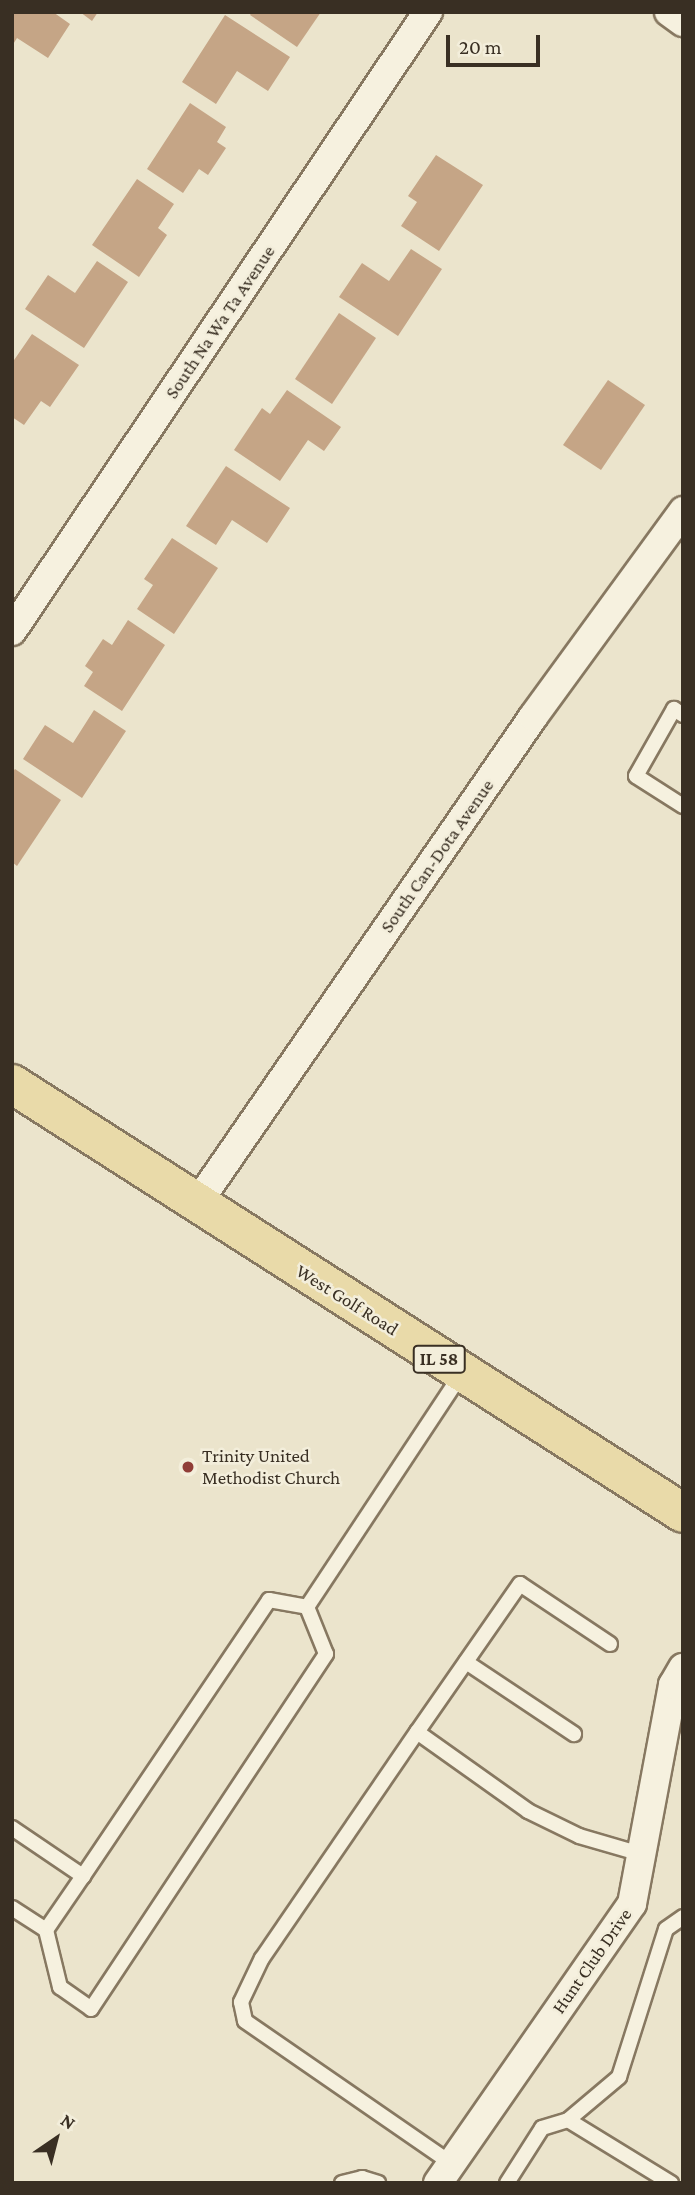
<!DOCTYPE html>
<style>
body{margin:0}
#map{position:relative;width:695px;height:2195px;overflow:hidden;background:#ebe4cc;font-family:"Crimson Pro",serif}
div>[style]{position:absolute}
.building>*{inset:0;background:#c5a586}
.roads{filter:drop-shadow(2px 0 #877861) drop-shadow(-2px 0 #877861) drop-shadow(0 2px #877861) drop-shadow(0 -2px #877861)}
.service>*{height:14px;margin:-7px;padding:0 7px;transform-origin:7px;border-radius:7px;background:#f6f1df}
.minor>*{height:28px;margin:-14px;padding:0 14px;transform-origin:14px;border-radius:14px;background:#f6f1df}
.primary>*{height:38px;margin:-19px;padding:0 19px;transform-origin:19px;border-radius:19px;background:#e9daa9}
.dots>*{width:19px;height:19px;translate:-50% -50%;box-sizing:border-box;border:4px solid #f3eedb;border-radius:50%}
span{translate:-50% -50%;white-space:nowrap;text-align:center;line-height:1.15;-webkit-text-stroke:5px #f3eedb;paint-order:stroke}
.shield-label span{padding:2px 5px;background:#f3eedb;border:2px solid;border-radius:5px;-webkit-text-stroke-width:0}
.shield-label{font-size:18px;color:#392f23;font-weight:700}
.street-label{font-size:19px;color:#392f23}
.poi-label{font-size:19px;color:#392f23}
.left{translate:0 -50%;text-align:left}
.frame{position:absolute;inset:0;border:14px solid #392f23;pointer-events:none}
.north{position:absolute;left:21px;top:2104px;width:70px;height:70px;-webkit-text-stroke:5px #f3eedb;paint-order:stroke;rotate:35deg;font-size:19px;font-weight:700;line-height:28px;text-align:center;color:#392f23}
.north::after{content:'';display:block;margin:auto;width:24px;height:32px;background:#392f23;clip-path:polygon(50% 0,100% 100%,50% 72%,0 100%)}
.scale{position:absolute;left:446px;top:35px;width:94px;height:32px;box-sizing:border-box;border:4px solid #392f23;border-top:0;padding-left:9px;font-size:21px;line-height:24px;white-space:nowrap;color:#392f23;-webkit-text-stroke:5px #f3eedb;paint-order:stroke}
</style>
<div id="map">
<div class="building">
<i style="clip-path:polygon(12px 12px,53px 12px,70px 24px,48px 58px,17px 38px,12px 46px)"></i>
<i style="clip-path:polygon(80px 12px,98px 12px,92px 21px)"></i>
<i style="clip-path:polygon(252px 12px,321px 12px,297px 47px,250px 15px)"></i>
<i style="clip-path:polygon(225px 15px,290px 57px,268px 91px,237px 71px,216px 104px,182px 82px)"></i>
<i style="clip-path:polygon(190px 103px,226px 127px,217px 142px,226px 148px,208px 175px,199px 169px,183px 193px,147px 169px)"></i>
<i style="clip-path:polygon(436px 155px,483px 185px,439px 251px,401px 226px,417px 202px,408px 196px)"></i>
<i style="clip-path:polygon(137px 179px,174px 204px,158px 228px,167px 235px,139px 277px,92px 245px)"></i>
<i style="clip-path:polygon(411px 249px,442px 269px,398px 336px,339px 297px,362px 263px,389px 281px)"></i>
<i style="clip-path:polygon(97px 261px,128px 282px,84px 348px,25px 309px,48px 275px,75px 293px)"></i>
<i style="clip-path:polygon(339px 313px,376px 338px,332px 404px,295px 379px)"></i>
<i style="clip-path:polygon(32px 334px,79px 365px,50px 407px,41px 401px,24px 425px,12px 417px,12px 363px)"></i>
<i style="clip-path:polygon(608px 380px,645px 405px,601px 470px,563px 445px)"></i>
<i style="clip-path:polygon(287px 390px,341px 427px,324px 451px,308px 440px,280px 481px,234px 450px,262px 408px,270px 414px)"></i>
<i style="clip-path:polygon(226px 466px,290px 508px,267px 543px,232px 520px,216px 545px,186px 526px)"></i>
<i style="clip-path:polygon(172px 538px,218px 568px,174px 634px,137px 609px,153px 585px,144px 579px)"></i>
<i style="clip-path:polygon(128px 620px,165px 645px,122px 711px,84px 686px,93px 672px,85px 666px,103px 639px,112px 645px)"></i>
<i style="clip-path:polygon(94px 710px,126px 731px,82px 798px,23px 759px,45px 725px,73px 743px)"></i>
<i style="clip-path:polygon(15px 769px,61px 800px,17px 866px,12px 862px,12px 773px)"></i>
</div>
<div class="roads">
<div class="service">
<i style="left:683px;top:715px;width:11px;rotate:-146deg"></i>
<i style="left:674px;top:709px;width:77px;rotate:119.6deg"></i>
<i style="left:636px;top:776px;width:56px;rotate:32.6deg"></i>
<i style="left:307px;top:1607px;width:281px;rotate:-56.5deg"></i>
<i style="left:610px;top:1644px;width:108px;rotate:-146.3deg"></i>
<i style="left:520px;top:1584px;width:180px;rotate:124.8deg"></i>
<i style="left:417px;top:1732px;width:136px;rotate:35.4deg"></i>
<i style="left:528px;top:1811px;width:57px;rotate:26.1deg"></i>
<i style="left:579px;top:1836px;width:65px;rotate:16.2deg"></i>
<i style="left:466px;top:1662px;width:130px;rotate:33.7deg"></i>
<i style="left:417px;top:1732px;width:274px;rotate:124.4deg"></i>
<i style="left:262px;top:1958px;width:49px;rotate:115.5deg"></i>
<i style="left:241px;top:2002px;width:19px;rotate:78deg"></i>
<i style="left:245px;top:2021px;width:250px;rotate:34.6deg"></i>
<i style="left:12px;top:1828px;width:86px;rotate:34.1deg"></i>
<i style="left:83px;top:1876px;width:333px;rotate:-56deg"></i>
<i style="left:269px;top:1600px;width:39px;rotate:10deg"></i>
<i style="left:12px;top:1908px;width:40px;rotate:32.9deg"></i>
<i style="left:46px;top:1930px;width:59px;rotate:76.2deg"></i>
<i style="left:60px;top:1987px;width:38px;rotate:35deg"></i>
<i style="left:91px;top:2009px;width:426px;rotate:-56.5deg"></i>
<i style="left:326px;top:1654px;width:51px;rotate:-112deg"></i>
<i style="left:46px;top:1930px;width:65px;rotate:-55.6deg"></i>
<i style="left:568px;top:2120px;width:121px;rotate:31.5deg"></i>
<i style="left:342px;top:2183px;width:21px;rotate:-14deg"></i>
<i style="left:362px;top:2178px;width:17px;rotate:17deg"></i>
<i style="left:507px;top:2183px;width:65px;rotate:-57.5deg"></i>
<i style="left:542px;top:2128px;width:27px;rotate:-17deg"></i>
<i style="left:568px;top:2120px;width:67px;rotate:-40.1deg"></i>
<i style="left:619px;top:2077px;width:155px;rotate:-72.4deg"></i>
<i style="left:666px;top:1929px;width:21px;rotate:-35deg"></i>
</div>
<div class="minor">
<i style="left:669px;top:12px;width:17px;rotate:36deg"></i>
<i style="left:12px;top:631px;width:746px;rotate:-56.1deg"></i>
<i style="left:196px;top:1205px;width:593px;rotate:-55.37deg"></i>
<i style="left:533px;top:717px;width:255px;rotate:-53.9deg"></i>
<i style="left:438px;top:2183px;width:340px;rotate:-55.2deg"></i>
<i style="left:632px;top:1904px;width:223px;rotate:-79.4deg"></i>
<i style="left:673px;top:1685px;width:20px;rotate:-60deg"></i>
</div>
<div class="primary">
<i style="left:12px;top:1084px;width:796px;rotate:32.59deg"></i>
</div>
</div>
<div class="dots">
<i style="left:188px;top:1467px;background:#903d37"></i>
</div>
<div class="shield-label">
<span style="left:439px;top:1359px">IL 58</span>
</div>
<div class="street-label">
<span style="left:220px;top:322px;rotate:-56deg">South Na Wa Ta Avenue</span>
<span style="left:437px;top:856px;rotate:-55deg">South Can-Dota Avenue</span>
<span style="left:347px;top:1300px;rotate:32deg">West Golf Road</span>
<span style="left:592px;top:1961px;rotate:-55deg">Hunt Club Drive</span>
</div>
<div class="poi-label">
<span class="left" style="left:202px;top:1467px">Trinity United<br>Methodist Church</span>
</div>
<div class="frame"></div>
<div class="north">N</div>
<div class="scale">20 m</div>
</div>
